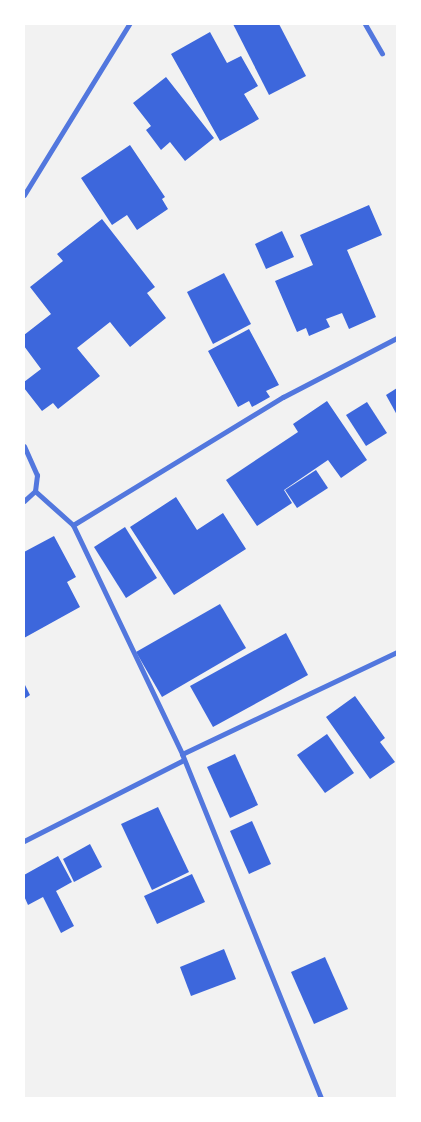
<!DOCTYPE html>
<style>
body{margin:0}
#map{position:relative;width:421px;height:1122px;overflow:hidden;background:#f2f2f2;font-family:"DM Sans",sans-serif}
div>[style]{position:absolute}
.building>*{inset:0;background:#3d67dc}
.minor>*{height:5px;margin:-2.5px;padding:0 2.5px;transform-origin:2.5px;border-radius:2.5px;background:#5277de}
span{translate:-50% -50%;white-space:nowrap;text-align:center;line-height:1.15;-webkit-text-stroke:5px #fff;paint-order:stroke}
.frame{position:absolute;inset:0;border:25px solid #fff;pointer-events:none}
</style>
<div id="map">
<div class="building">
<i style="clip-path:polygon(233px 24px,279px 24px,306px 76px,269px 95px)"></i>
<i style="clip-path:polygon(210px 32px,227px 63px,241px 56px,258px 86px,244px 94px,259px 119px,220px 141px,171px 54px)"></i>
<i style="clip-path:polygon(166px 77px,214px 138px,185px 161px,170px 142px,161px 150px,146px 130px,151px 126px,133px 103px)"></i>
<i style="clip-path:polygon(130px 145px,165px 197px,162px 199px,168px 209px,137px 230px,127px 215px,112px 225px,81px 178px)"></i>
<i style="clip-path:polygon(369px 205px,382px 235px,347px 250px,376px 317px,349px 329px,342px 313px,326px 319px,330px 327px,309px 336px,306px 328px,297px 332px,275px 281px,313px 265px,300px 235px)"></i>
<i style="clip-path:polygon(102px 219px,155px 287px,147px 293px,166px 318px,130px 347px,110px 322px,77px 348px,100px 376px,58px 409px,53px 403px,42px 411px,24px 388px,24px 382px,41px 369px,24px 346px,24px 335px,51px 314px,30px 287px,63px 261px,57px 254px)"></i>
<i style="clip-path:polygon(282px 231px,294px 257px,266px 269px,255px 244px)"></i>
<i style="clip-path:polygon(224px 273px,251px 324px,213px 344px,187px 292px)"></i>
<i style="clip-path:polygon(249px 329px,279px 385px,266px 391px,270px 397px,252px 407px,249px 401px,238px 407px,208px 351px)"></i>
<i style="clip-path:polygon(397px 388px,397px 415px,386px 395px)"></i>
<i style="clip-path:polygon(327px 401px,367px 460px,341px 478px,328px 460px,284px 490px,292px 503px,257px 526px,226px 480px,298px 432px,293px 424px)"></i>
<i style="clip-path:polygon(367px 402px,387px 433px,366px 446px,346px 415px)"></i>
<i style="clip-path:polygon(316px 470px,328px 488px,297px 508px,285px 490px)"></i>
<i style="clip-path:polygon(176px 497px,197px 530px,223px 513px,246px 549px,174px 595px,130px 527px)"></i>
<i style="clip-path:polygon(125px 527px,157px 578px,126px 598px,94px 547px)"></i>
<i style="clip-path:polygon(54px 536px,76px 577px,67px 582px,80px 607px,24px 638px,24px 552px)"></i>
<i style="clip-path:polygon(220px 604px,246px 648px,162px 697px,136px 652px)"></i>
<i style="clip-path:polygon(286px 633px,308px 675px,213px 727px,190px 686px)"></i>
<i style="clip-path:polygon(24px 683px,30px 695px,24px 699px)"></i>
<i style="clip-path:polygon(355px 696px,385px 738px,380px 742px,395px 762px,370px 779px,326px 717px)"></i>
<i style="clip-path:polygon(327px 734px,354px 773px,325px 793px,297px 755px)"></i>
<i style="clip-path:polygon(235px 754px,258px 805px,230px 818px,207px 767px)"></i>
<i style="clip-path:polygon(158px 807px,189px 872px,152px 890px,121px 824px)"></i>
<i style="clip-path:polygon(252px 821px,271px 864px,249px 874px,230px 831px)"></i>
<i style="clip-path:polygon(90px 844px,102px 867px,74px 882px,63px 859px)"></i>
<i style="clip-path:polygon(58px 856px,72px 882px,56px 891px,74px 926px,61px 933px,43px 897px,28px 905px,24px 896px,24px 875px)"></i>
<i style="clip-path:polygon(192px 874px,205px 902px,157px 924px,144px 896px)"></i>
<i style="clip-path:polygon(224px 949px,236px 979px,191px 996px,180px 967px)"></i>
<i style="clip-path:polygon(325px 957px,348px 1009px,314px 1024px,291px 972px)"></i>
</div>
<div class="minor">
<i style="left:365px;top:24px;width:34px;rotate:60deg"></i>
<i style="left:24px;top:195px;width:201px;rotate:-58.4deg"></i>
<i style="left:24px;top:446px;width:32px;rotate:66deg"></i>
<i style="left:37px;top:475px;width:16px;rotate:97deg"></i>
<i style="left:35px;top:491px;width:15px;rotate:138deg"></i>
<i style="left:35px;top:491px;width:51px;rotate:41.8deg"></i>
<i style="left:73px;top:525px;width:254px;rotate:64.5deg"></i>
<i style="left:182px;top:754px;width:371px;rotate:68deg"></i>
<i style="left:73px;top:525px;width:246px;rotate:-31.4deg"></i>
<i style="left:283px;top:397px;width:128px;rotate:-27.4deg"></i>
<i style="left:182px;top:754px;width:238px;rotate:-25.4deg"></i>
<i style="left:24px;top:841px;width:179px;rotate:-26.9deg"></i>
</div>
<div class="frame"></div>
</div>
